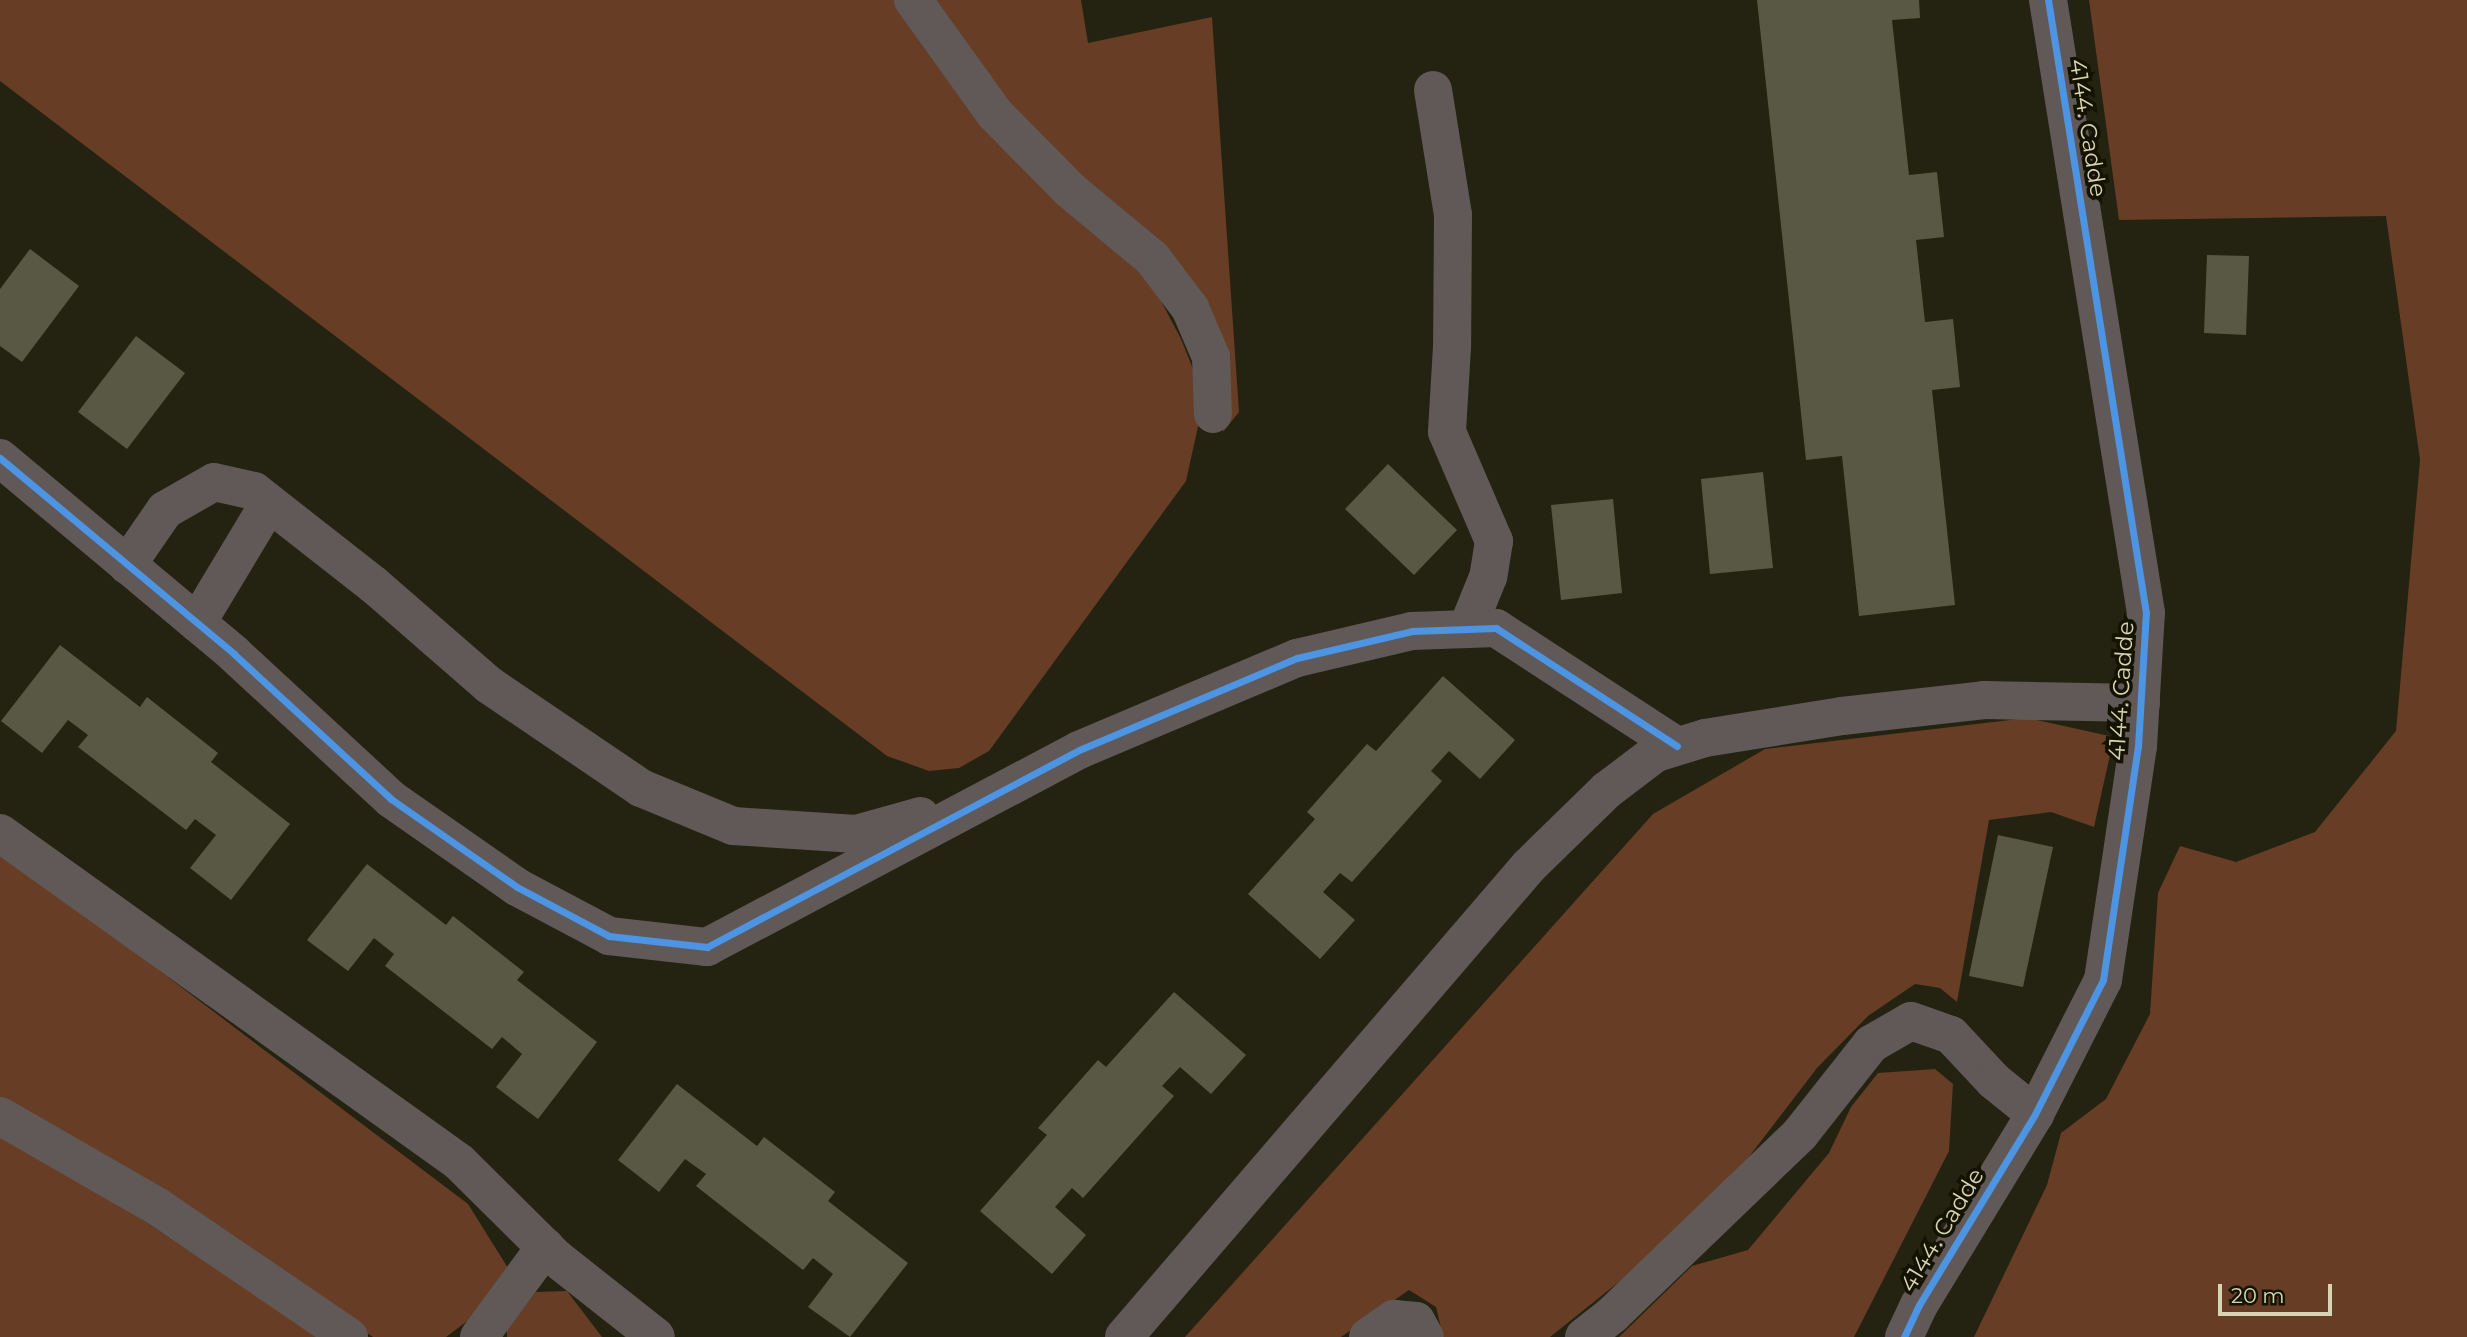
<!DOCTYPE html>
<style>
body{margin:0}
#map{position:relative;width:2467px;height:1337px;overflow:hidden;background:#242311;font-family:Montserrat,sans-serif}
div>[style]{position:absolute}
.green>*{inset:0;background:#673d25}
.building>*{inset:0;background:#595844}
.minor>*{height:38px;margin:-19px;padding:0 19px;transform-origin:19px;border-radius:19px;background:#605958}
.cycleway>*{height:7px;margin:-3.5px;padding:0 3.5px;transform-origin:3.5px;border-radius:3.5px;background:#4d94e3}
span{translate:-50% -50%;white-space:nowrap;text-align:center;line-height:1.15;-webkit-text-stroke:7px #141300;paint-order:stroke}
.street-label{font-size:23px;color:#d5d5b5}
.scale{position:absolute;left:2218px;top:1284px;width:114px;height:32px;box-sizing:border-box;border:4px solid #d5d5b5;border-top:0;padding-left:9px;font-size:21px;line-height:24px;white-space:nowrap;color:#d5d5b5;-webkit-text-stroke:5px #141300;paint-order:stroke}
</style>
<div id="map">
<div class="green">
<i style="clip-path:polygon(0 0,901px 0,1150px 280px,1181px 339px,1199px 384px,1199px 422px,1186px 481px,989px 751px,959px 768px,929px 771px,887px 756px,0 81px)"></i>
<i style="clip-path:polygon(930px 0,1081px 0,1088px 43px,1212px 17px,1239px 412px,1223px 432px,1226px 359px,1071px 174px,995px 94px)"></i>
<i style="clip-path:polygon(2089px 0,2467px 0,2467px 1337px,1974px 1337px,2047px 1185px,2061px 1133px,2106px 1099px,2150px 1014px,2158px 893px,2180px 846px,2236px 862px,2315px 832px,2396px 731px,2420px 460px,2386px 216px,2119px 220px)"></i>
<i style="clip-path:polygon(2027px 718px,2114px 737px,2094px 827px,2051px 812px,1989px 820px,1957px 1002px,1940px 988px,1915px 984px,1868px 1016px,1817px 1068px,1729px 1183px,1635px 1269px,1550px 1337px,1443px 1337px,1436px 1307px,1409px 1290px,1341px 1337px,1185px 1337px,1653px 814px,1765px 749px)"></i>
<i style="clip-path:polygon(0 850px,468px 1204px,508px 1268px,482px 1310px,446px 1337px,373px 1337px,183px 1210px,0 1097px)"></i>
<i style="clip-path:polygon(1935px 1069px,1953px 1084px,1949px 1151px,1854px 1337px,1619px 1337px,1692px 1266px,1748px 1250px,1829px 1153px,1851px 1107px,1878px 1073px)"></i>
<i style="clip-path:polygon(0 1125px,319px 1337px,0 1337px)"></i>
<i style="clip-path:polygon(567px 1291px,602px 1337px,507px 1337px,507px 1328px,536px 1292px)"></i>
</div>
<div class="building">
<i style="clip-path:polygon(1757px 0,1919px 0,1920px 18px,1892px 20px,1909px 175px,1937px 172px,1944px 237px,1916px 240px,1925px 322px,1953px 319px,1960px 387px,1932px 390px,1955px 605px,1859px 616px,1842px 456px,1806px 460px)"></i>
<i style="clip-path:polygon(30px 249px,79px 286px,22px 362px,0 346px,0 289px)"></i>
<i style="clip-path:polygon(2207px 255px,2249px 256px,2246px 335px,2204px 333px)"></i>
<i style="clip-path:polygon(136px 336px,185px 373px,127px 449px,78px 412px)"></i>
<i style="clip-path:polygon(1388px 464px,1457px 530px,1414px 575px,1345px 509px)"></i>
<i style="clip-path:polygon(1763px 472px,1773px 568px,1710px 574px,1701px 479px)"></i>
<i style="clip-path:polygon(1613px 499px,1622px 593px,1561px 600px,1551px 505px)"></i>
<i style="clip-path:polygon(60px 645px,140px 707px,147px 697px,218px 753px,211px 762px,290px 824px,231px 900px,190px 868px,216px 835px,195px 819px,186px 830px,78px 747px,88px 735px,68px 720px,42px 753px,1px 721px)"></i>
<i style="clip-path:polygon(1443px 676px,1515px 740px,1480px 779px,1449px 751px,1431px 771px,1442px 781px,1352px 882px,1340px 873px,1323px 892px,1355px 920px,1320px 959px,1248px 894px,1315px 819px,1307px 812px,1367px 744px,1376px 751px)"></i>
<i style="clip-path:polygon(1998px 835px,2053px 847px,2023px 987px,1969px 976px)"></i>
<i style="clip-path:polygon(367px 864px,446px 925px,453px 916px,524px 972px,517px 980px,597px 1042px,538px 1119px,496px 1087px,522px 1054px,502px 1037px,492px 1049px,385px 966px,394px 954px,374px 938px,348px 971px,307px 940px)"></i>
<i style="clip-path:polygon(1174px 992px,1246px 1055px,1211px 1094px,1180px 1067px,1162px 1086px,1174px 1096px,1083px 1198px,1072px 1188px,1055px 1207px,1086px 1235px,1052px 1274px,980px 1211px,1047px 1135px,1038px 1128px,1098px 1060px,1106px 1067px)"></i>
<i style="clip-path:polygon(677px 1084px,757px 1146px,764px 1137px,835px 1192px,828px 1201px,908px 1263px,850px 1337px,808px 1307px,833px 1274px,813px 1258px,803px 1270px,696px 1186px,706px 1174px,685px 1159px,659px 1192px,618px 1160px)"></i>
</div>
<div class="minor">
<i style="left:913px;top:0;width:140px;rotate:54.3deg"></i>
<i style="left:995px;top:114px;width:107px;rotate:45.4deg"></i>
<i style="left:1070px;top:190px;width:107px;rotate:39.7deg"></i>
<i style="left:1152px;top:258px;width:63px;rotate:52.8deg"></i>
<i style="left:1190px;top:308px;width:53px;rotate:66.8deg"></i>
<i style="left:1211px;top:357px;width:57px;rotate:88deg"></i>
<i style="left:1433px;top:90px;width:127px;rotate:80.9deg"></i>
<i style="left:1453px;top:215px;width:132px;rotate:90.4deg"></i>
<i style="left:1452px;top:347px;width:85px;rotate:93.4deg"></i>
<i style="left:1447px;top:432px;width:119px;rotate:66.7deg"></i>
<i style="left:1494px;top:541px;width:36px;rotate:99deg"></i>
<i style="left:1488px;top:577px;width:56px;rotate:112deg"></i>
<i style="left:0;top:458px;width:305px;rotate:39.9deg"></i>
<i style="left:234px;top:654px;width:214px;rotate:42.7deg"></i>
<i style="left:391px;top:799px;width:154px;rotate:34.9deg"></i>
<i style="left:517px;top:887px;width:104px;rotate:28deg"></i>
<i style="left:609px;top:936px;width:99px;rotate:6.4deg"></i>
<i style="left:707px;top:947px;width:421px;rotate:-27.9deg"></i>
<i style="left:1079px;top:750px;width:237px;rotate:-22.9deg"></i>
<i style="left:1297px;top:658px;width:118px;rotate:-13.2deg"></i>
<i style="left:1412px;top:631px;width:84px;rotate:-2deg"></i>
<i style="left:1496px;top:628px;width:216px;rotate:33.1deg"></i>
<i style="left:127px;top:565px;width:67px;rotate:-55.4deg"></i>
<i style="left:165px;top:510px;width:56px;rotate:-29.7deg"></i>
<i style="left:214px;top:482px;width:41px;rotate:12.7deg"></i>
<i style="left:254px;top:491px;width:152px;rotate:38.1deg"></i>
<i style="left:374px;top:585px;width:152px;rotate:41deg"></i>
<i style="left:489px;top:685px;width:184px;rotate:34.1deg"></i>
<i style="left:641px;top:788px;width:100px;rotate:22.4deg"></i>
<i style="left:733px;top:826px;width:123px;rotate:3.7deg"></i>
<i style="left:856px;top:834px;width:67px;rotate:-15.5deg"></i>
<i style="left:197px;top:623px;width:140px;rotate:-59deg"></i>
<i style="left:0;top:833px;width:565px;rotate:35.63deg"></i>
<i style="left:459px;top:1162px;width:136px;rotate:44.7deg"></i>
<i style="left:556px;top:1258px;width:127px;rotate:38.3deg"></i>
<i style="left:0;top:1116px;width:182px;rotate:29.9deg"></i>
<i style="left:158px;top:1207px;width:231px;rotate:34.2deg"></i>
<i style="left:479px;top:1337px;width:112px;rotate:-53.7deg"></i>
<i style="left:1124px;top:1337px;width:621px;rotate:-49.31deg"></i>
<i style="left:1529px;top:866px;width:109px;rotate:-44.3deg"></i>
<i style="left:1607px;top:790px;width:61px;rotate:-37.1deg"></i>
<i style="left:1656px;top:753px;width:51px;rotate:-17deg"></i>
<i style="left:1705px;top:738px;width:139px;rotate:-9.1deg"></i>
<i style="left:1842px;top:716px;width:143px;rotate:-6.4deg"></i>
<i style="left:1984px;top:700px;width:157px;rotate:1.1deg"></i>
<i style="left:1368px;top:1337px;width:32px;rotate:-35deg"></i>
<i style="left:1394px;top:1319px;width:22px;rotate:5deg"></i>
<i style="left:1416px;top:1321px;width:18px;rotate:61deg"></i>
<i style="left:1584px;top:1337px;width:36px;rotate:-38deg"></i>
<i style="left:1612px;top:1315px;width:261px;rotate:-43.9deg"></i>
<i style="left:1800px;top:1134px;width:115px;rotate:-51.7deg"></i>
<i style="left:1871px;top:1044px;width:46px;rotate:-29.9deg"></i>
<i style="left:1911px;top:1021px;width:42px;rotate:19.3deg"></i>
<i style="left:1951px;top:1035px;width:63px;rotate:46.9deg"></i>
<i style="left:1994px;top:1081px;width:53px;rotate:38.8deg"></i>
<i style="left:1904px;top:1337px;width:35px;rotate:-65deg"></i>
<i style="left:1919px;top:1305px;width:223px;rotate:-58.7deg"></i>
<i style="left:2035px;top:1114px;width:150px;rotate:-63.1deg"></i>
<i style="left:2103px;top:980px;width:237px;rotate:-81.5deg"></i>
<i style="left:2138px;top:746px;width:133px;rotate:-86.6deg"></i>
<i style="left:2146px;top:613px;width:621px;rotate:-99.08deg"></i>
</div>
<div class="cycleway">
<i style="left:0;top:458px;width:305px;rotate:39.9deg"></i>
<i style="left:234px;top:654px;width:214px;rotate:42.7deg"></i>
<i style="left:391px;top:799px;width:154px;rotate:34.9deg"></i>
<i style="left:517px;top:887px;width:104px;rotate:28deg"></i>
<i style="left:609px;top:936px;width:99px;rotate:6.4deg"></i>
<i style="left:707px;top:947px;width:421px;rotate:-27.9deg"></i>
<i style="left:1079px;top:750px;width:237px;rotate:-22.9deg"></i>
<i style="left:1297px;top:658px;width:118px;rotate:-13.2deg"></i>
<i style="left:1412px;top:631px;width:84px;rotate:-2deg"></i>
<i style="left:1496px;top:628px;width:216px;rotate:33.1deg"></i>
<i style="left:1904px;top:1337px;width:35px;rotate:-65deg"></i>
<i style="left:1919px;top:1305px;width:223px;rotate:-58.7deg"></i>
<i style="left:2035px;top:1114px;width:150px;rotate:-63.1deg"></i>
<i style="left:2103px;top:980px;width:237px;rotate:-81.5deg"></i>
<i style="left:2138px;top:746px;width:133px;rotate:-86.6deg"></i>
<i style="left:2146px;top:613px;width:621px;rotate:-99.08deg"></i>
</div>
<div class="street-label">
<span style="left:2088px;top:128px;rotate:81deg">4144. Cadde</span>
<span style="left:2121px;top:691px;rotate:-86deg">4144. Cadde</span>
<span style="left:1942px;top:1230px;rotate:-59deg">4144. Cadde</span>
</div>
<div class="scale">20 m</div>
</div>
